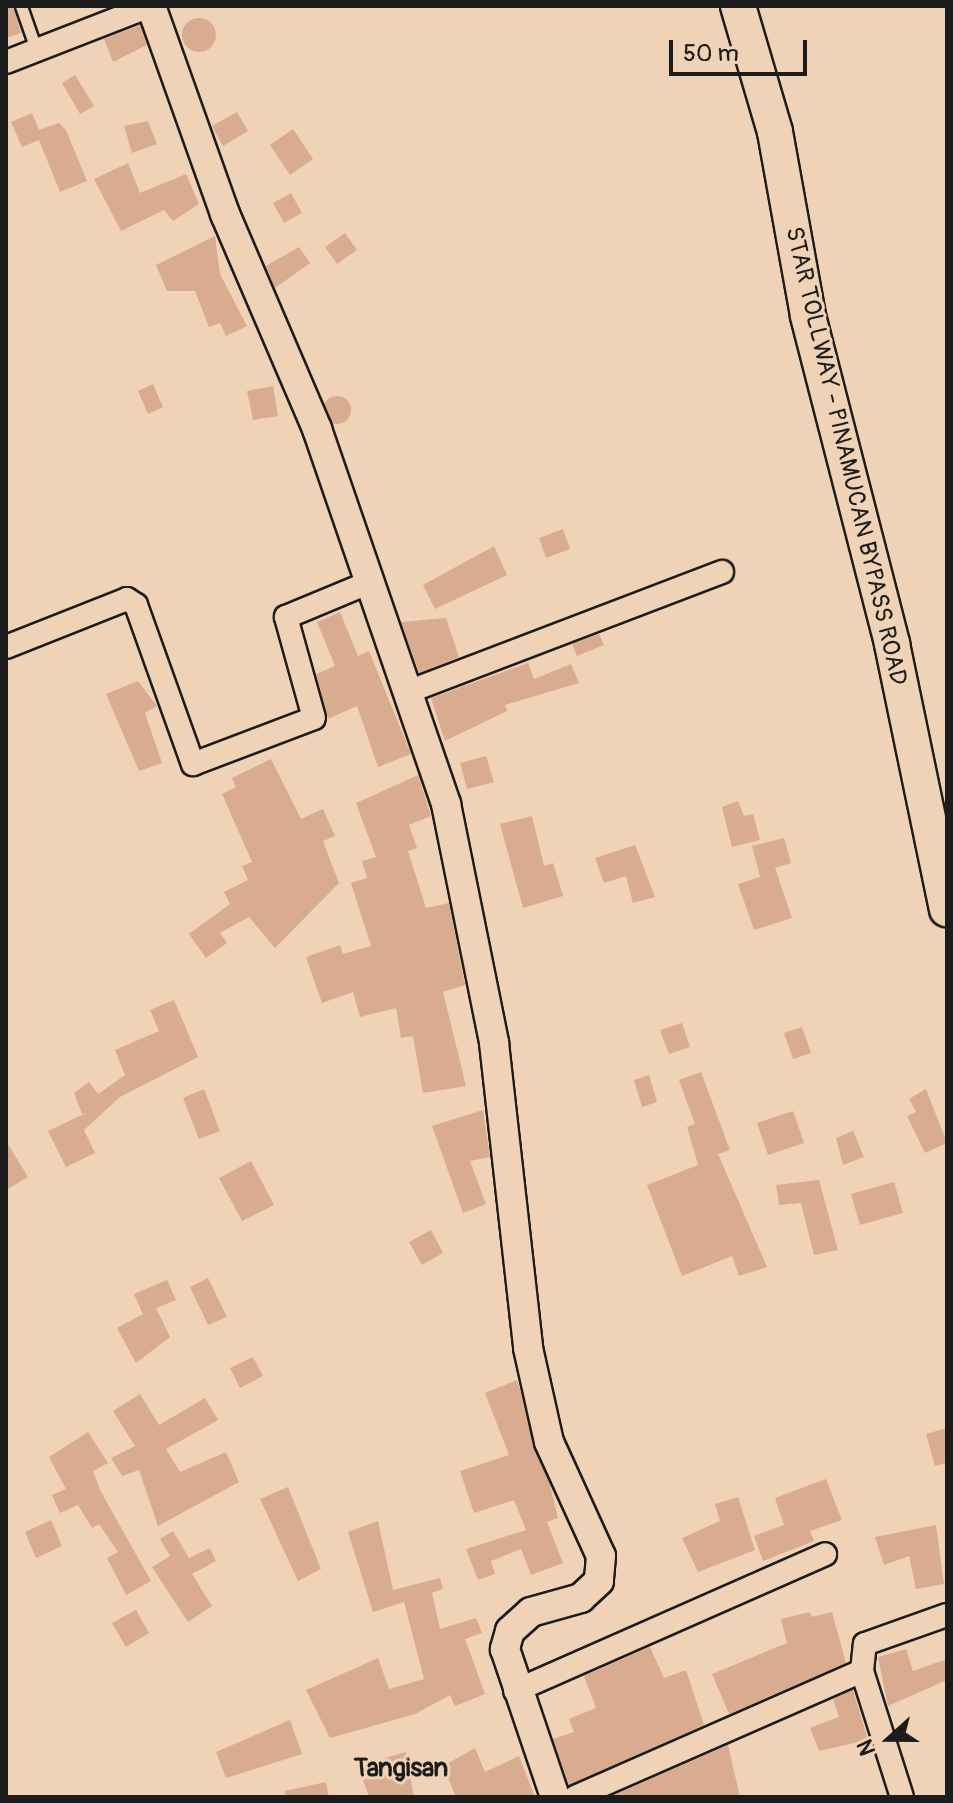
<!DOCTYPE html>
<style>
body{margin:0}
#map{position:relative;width:953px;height:1803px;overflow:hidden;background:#f0d2b6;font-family:Pangolin,sans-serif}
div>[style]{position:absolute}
.building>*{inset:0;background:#d9ac90}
.round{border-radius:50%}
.roads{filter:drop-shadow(2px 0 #1c1c1c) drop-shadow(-2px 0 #1c1c1c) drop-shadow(0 2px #1c1c1c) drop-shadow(0 -2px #1c1c1c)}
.service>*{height:11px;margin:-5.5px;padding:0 5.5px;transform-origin:5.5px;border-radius:5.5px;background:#f0d2b6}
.minor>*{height:22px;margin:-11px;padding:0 11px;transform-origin:11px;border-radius:11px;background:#f0d2b6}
.tertiary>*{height:28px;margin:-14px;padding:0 14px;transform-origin:14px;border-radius:14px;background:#f0d2b6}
.primary>*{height:34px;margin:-17px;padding:0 17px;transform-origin:17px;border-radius:17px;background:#f0d2b6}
span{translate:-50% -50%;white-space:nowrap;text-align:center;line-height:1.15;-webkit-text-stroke:6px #f0d2b6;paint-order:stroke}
.street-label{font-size:24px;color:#1c1c1c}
.neighbourhood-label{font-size:26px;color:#1c1c1c;font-weight:700}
.frame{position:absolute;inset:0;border:8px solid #1c1c1c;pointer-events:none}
.north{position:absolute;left:849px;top:1699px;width:80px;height:80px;-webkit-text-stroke:6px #f0d2b6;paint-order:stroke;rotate:249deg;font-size:22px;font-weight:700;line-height:32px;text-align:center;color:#1c1c1c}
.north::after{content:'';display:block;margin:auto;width:28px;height:36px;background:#1c1c1c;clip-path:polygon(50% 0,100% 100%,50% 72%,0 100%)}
.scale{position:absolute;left:669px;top:40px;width:138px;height:36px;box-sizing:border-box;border:4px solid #1c1c1c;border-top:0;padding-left:10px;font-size:24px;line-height:28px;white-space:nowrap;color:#1c1c1c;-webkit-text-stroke:6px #f0d2b6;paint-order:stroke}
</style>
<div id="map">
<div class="building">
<i style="clip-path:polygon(6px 6px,13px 6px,21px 33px,6px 38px)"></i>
<i class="round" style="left:182px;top:18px;width:34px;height:34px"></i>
<i style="clip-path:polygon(140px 25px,147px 45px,113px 62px,104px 39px)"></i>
<i style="clip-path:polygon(75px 75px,94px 106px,80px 114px,62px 83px)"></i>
<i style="clip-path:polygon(237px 112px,248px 131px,223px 146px,212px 126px)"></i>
<i style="clip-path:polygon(32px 113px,39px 130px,59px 123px,66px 130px,87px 181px,60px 192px,39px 140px,22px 147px,11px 122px)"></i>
<i style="clip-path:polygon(148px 121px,157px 144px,132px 153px,124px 126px)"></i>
<i style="clip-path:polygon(293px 129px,313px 159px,290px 175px,270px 145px)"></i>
<i style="clip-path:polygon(128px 163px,140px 193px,186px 174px,199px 204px,173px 221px,164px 210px,121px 231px,94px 179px)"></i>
<i style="clip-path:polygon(291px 193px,302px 213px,284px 223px,273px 203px)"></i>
<i style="clip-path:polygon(345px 233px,357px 250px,337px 264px,325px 247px)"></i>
<i style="clip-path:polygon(215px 236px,220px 274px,247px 326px,226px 336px,220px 323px,209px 327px,195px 291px,167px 291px,156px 265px)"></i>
<i style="clip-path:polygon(299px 247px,310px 263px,275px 288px,266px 266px)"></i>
<i style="clip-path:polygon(153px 384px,163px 407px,148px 414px,138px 391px)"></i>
<i style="clip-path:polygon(273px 386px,278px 416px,253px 420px,247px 391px)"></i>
<i class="round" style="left:323px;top:396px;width:28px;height:28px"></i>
<i style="clip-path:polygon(563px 529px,570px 549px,546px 558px,539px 538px)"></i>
<i style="clip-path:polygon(494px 546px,507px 575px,435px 609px,423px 585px)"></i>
<i style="clip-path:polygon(340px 612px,358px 656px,369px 651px,411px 754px,378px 767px,357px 706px,328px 719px,316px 674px,335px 666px,317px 622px)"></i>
<i style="clip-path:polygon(446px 618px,459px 657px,419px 673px,401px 622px)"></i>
<i style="clip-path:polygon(599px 634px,604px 645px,577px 656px,572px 644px)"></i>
<i style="clip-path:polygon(528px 663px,534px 679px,571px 664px,579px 683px,505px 705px,507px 711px,445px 741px,431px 698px)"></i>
<i style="clip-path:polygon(138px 681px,157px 706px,145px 713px,162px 763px,139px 771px,106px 694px)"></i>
<i style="clip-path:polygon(486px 756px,494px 782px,467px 789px,460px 763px)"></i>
<i style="clip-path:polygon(271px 759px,301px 819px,323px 809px,335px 836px,323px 841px,339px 883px,275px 948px,249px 917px,220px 933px,227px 943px,206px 958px,189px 934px,230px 904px,224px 892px,248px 880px,242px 866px,252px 862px,222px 794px,236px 787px,232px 778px)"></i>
<i style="clip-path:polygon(418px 775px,431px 816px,409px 825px,417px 848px,408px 851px,426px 908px,449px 903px,465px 985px,443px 992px,466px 1086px,423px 1093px,413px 1036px,401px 1038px,396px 1008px,360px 1017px,353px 992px,322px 1003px,306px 957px,340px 945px,343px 954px,371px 946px,351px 883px,367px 878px,362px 861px,376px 857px,356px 803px)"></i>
<i style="clip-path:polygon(738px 801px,744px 816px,753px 814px,760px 840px,732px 847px,722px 807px)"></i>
<i style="clip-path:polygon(532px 816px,544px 866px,553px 863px,563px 896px,523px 908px,500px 824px)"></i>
<i style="clip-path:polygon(784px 838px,791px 863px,775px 868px,792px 918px,754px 930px,738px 884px,760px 877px,752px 846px)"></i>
<i style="clip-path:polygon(635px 845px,655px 897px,633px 903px,626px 876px,604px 883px,595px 858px)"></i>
<i style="clip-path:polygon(174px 1000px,198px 1057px,120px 1097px,84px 1130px,95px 1153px,66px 1167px,48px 1131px,88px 1112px,82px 1114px,74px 1093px,89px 1082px,98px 1094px,125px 1075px,115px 1050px,159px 1031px,150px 1010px)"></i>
<i style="clip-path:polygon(682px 1023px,690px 1047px,669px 1054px,660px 1030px)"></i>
<i style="clip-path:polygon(802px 1027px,811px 1053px,793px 1059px,784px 1033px)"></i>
<i style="clip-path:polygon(701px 1072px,730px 1150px,718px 1154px,767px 1267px,739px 1276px,732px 1256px,682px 1276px,647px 1185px,698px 1165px,687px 1127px,695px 1124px,679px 1080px)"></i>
<i style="clip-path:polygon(649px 1075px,657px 1102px,642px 1107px,634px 1080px)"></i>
<i style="clip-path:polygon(204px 1089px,220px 1131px,199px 1139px,183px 1098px)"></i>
<i style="clip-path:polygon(926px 1089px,947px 1143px,925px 1153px,907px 1116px,916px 1112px,909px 1099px)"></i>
<i style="clip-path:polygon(483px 1110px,490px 1157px,470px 1161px,486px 1204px,463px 1213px,432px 1126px)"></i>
<i style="clip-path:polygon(793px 1111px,804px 1143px,768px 1155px,757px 1123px)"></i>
<i style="clip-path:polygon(853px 1131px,864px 1157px,843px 1165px,836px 1138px)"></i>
<i style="clip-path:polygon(6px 1141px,28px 1177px,6px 1190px)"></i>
<i style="clip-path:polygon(251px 1161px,274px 1205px,242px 1221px,219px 1178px)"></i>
<i style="clip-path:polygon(819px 1180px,838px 1250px,814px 1255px,801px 1203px,779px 1205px,776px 1185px)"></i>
<i style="clip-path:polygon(894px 1182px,903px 1213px,860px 1225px,851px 1194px)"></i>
<i style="clip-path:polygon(431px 1230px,443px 1253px,422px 1265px,409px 1242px)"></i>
<i style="clip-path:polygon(208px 1278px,227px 1317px,208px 1325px,190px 1287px)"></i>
<i style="clip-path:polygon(167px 1280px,176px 1300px,156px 1308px,170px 1337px,136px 1363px,117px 1328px,143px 1314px,134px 1294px)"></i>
<i style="clip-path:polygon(253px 1357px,263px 1376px,240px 1388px,230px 1368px)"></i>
<i style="clip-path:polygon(517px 1380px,550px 1485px,558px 1518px,547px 1522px,563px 1563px,531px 1575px,521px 1549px,491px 1561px,495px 1574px,478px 1580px,466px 1549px,526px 1530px,514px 1500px,474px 1513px,460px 1471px,509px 1455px,485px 1393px)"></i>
<i style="clip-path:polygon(140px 1394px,159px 1425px,205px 1398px,218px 1420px,166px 1449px,180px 1472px,226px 1452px,239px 1482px,158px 1526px,139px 1470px,122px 1476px,111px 1458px,135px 1446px,113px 1411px)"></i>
<i style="clip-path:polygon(947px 1428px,947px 1463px,935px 1466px,926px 1434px)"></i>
<i style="clip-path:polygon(88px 1432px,108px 1463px,93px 1471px,100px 1490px,151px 1581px,126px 1595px,107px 1558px,118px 1552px,99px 1524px,92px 1528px,78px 1505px,60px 1513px,52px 1495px,66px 1489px,49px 1457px)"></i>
<i style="clip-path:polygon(826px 1479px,842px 1520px,810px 1531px,814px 1541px,763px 1561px,754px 1536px,784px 1525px,775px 1498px)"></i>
<i style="clip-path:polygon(288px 1487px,321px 1569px,298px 1581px,260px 1499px)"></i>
<i style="clip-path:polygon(738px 1497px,755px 1550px,698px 1572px,682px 1538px,720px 1521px,715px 1504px)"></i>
<i style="clip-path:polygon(51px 1520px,62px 1546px,36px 1558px,25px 1532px)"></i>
<i style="clip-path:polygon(378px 1521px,393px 1590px,440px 1578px,443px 1589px,432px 1593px,440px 1629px,476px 1618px,482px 1633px,465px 1639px,485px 1694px,455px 1706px,450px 1695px,415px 1714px,330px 1738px,306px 1690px,378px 1658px,389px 1689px,424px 1679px,404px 1602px,373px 1612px,348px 1532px)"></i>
<i style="clip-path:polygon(936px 1525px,944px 1584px,916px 1589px,909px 1556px,884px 1565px,875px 1537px)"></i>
<i style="clip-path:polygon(173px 1531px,189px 1558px,210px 1548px,216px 1561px,192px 1574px,212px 1606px,188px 1622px,152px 1567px,170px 1556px,160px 1539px)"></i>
<i style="clip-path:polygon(136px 1610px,149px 1633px,126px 1647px,112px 1623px)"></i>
<i style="clip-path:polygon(810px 1612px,812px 1617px,832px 1612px,846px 1663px,729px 1714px,712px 1674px,787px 1643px,781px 1619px)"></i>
<i style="clip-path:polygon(650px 1647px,664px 1678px,686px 1670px,704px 1725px,569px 1785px,553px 1739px,574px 1732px,569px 1719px,596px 1708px,584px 1676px)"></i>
<i style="clip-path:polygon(906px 1649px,913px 1671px,947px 1659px,947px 1680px,888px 1706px,878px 1657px)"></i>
<i style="clip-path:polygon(853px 1690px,868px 1740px,819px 1751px,810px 1728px,839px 1717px,833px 1699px)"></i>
<i style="clip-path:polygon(290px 1720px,302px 1754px,226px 1778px,216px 1752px)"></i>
<i style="clip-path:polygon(728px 1745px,740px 1797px,610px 1797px)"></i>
<i style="clip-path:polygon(475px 1748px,485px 1772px,519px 1756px,535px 1797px,456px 1797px,443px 1766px)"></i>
<i style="clip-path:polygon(406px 1752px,414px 1797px,369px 1797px,363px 1780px,375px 1776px,371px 1762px)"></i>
<i style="clip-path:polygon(326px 1782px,329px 1797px,285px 1797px,285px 1791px)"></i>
</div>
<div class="roads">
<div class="service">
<i style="left:21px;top:6px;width:46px;rotate:70.8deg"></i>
</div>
<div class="minor">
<i style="left:6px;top:62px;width:155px;rotate:-21.3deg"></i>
<i style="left:6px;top:647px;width:130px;rotate:-21.6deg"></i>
<i style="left:127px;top:599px;width:11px;rotate:34deg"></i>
<i style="left:136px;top:605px;width:169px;rotate:70.3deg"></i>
<i style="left:193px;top:764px;width:129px;rotate:-20.8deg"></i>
<i style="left:314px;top:718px;width:105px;rotate:-105.5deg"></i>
<i style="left:286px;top:617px;width:91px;rotate:-22.6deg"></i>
<i style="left:410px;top:691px;width:334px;rotate:-20.9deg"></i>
<i style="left:862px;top:1671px;width:27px;rotate:-84deg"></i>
<i style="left:865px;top:1644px;width:87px;rotate:-19.5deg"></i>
<i style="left:515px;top:1691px;width:339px;rotate:-23.8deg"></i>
<i style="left:575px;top:1797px;width:313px;rotate:-23.7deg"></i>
<i style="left:862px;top:1671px;width:132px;rotate:72.4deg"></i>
</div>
<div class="tertiary">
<i style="left:151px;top:6px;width:221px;rotate:70.4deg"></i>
<i style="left:225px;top:214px;width:234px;rotate:66.8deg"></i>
<i style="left:317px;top:429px;width:397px;rotate:71deg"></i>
<i style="left:446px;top:804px;width:244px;rotate:78.6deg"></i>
<i style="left:494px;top:1043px;width:307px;rotate:83.6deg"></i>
<i style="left:528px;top:1348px;width:96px;rotate:77.4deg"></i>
<i style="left:549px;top:1442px;width:125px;rotate:65.5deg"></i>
<i style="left:601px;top:1556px;width:25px;rotate:95deg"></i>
<i style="left:599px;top:1581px;width:25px;rotate:137deg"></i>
<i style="left:581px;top:1598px;width:52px;rotate:164.4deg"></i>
<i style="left:531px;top:1612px;width:28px;rotate:138deg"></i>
<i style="left:510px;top:1631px;width:19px;rotate:106deg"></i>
<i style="left:505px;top:1649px;width:156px;rotate:71.3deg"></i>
</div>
<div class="primary">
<i style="left:738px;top:6px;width:131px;rotate:73.6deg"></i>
<i style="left:775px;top:132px;width:187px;rotate:79.8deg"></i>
<i style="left:808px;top:316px;width:339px;rotate:75.6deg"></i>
<i style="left:892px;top:644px;width:271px;rotate:78.3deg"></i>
</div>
</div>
<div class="street-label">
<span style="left:846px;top:456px;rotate:77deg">STAR TOLLWAY - PINAMUCAN BYPASS ROAD</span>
</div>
<div class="neighbourhood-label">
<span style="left:401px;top:1769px">Tangisan</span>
</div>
<div class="frame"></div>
<div class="north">N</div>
<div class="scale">50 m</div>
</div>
